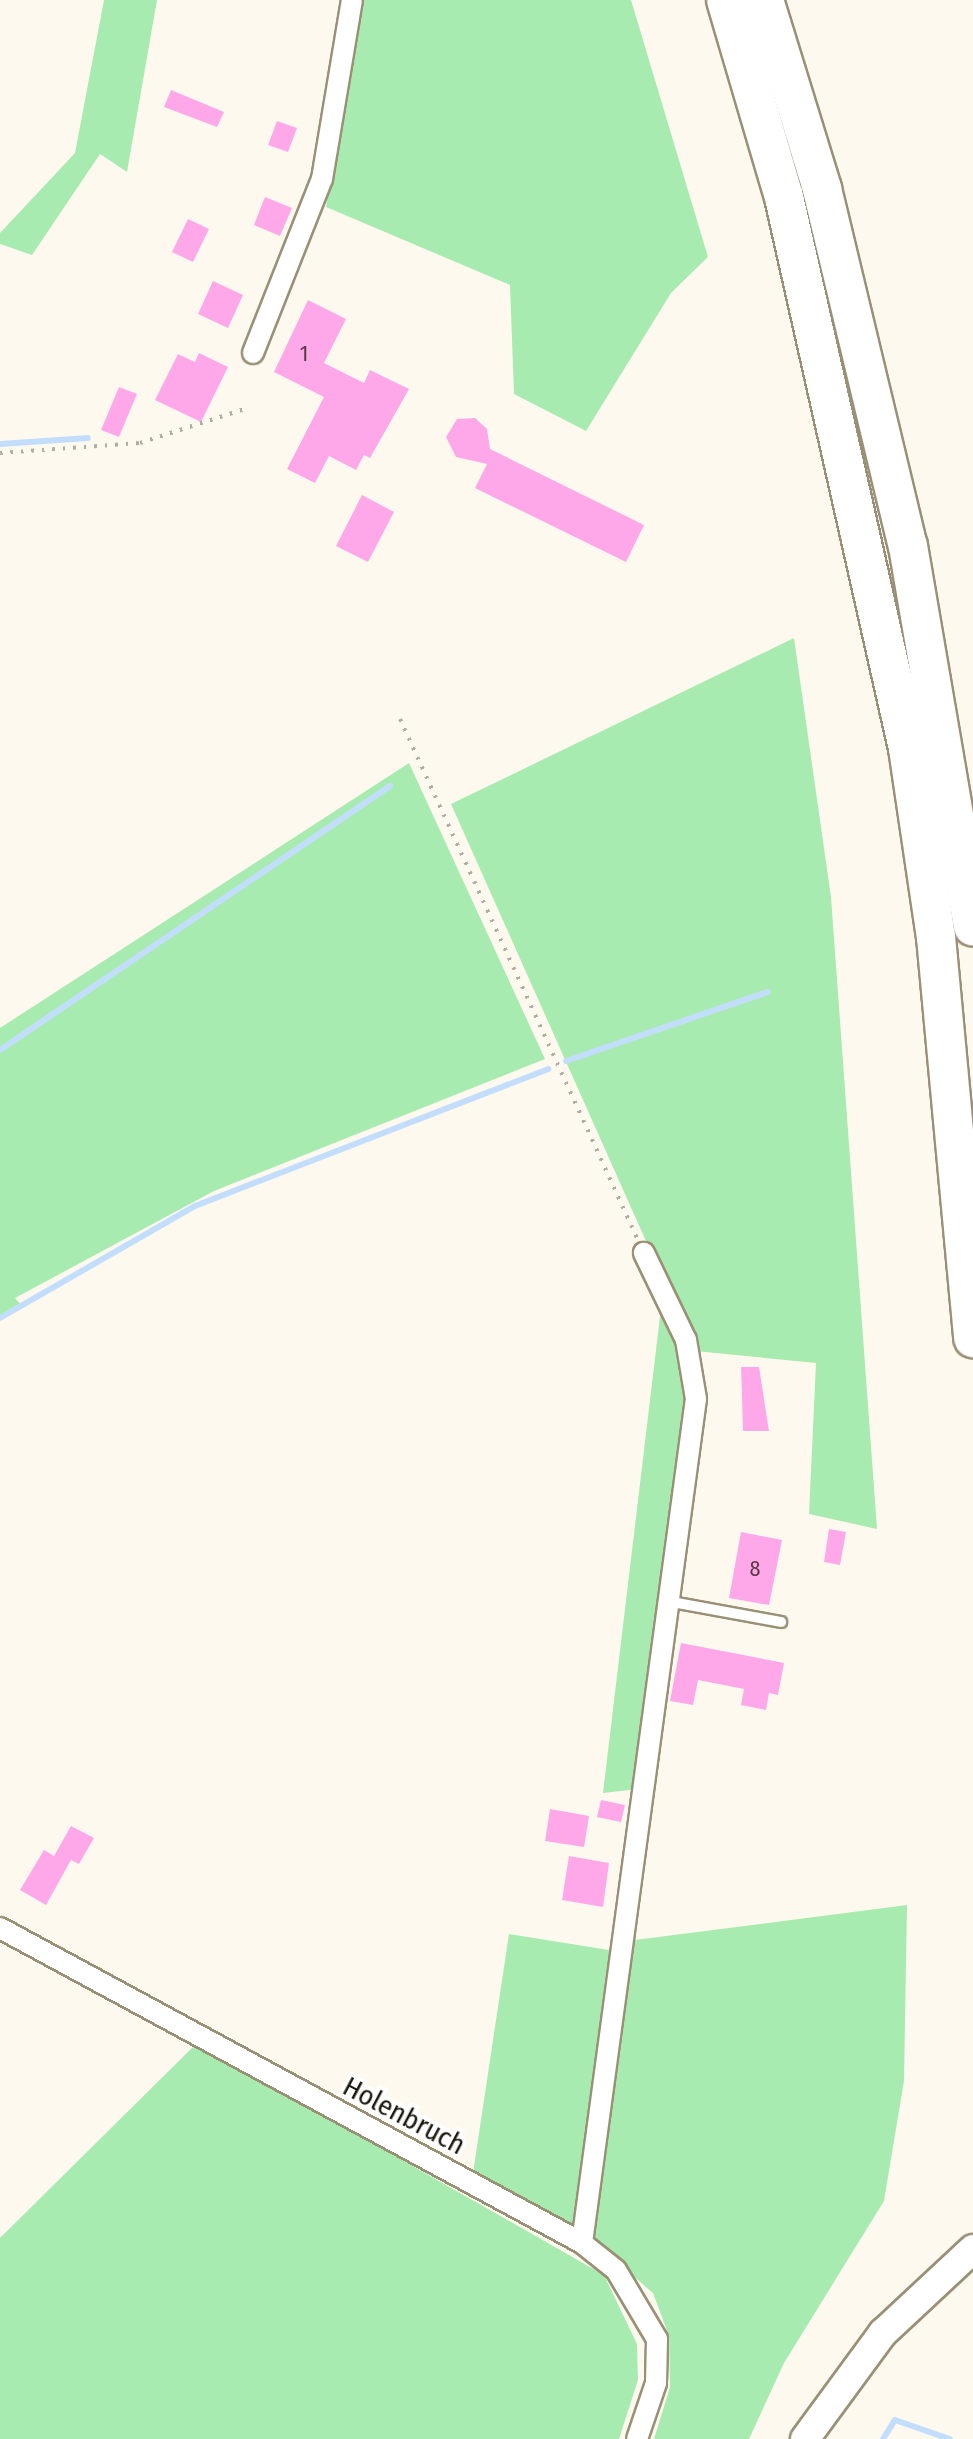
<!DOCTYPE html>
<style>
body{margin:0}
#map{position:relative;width:973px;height:2439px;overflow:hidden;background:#fef9ee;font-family:"Fira Sans Condensed",sans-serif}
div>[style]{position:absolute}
.green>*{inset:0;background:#a8ebb0}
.stream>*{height:6px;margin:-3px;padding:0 3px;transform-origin:3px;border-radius:3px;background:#c3defd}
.building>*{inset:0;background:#ffa8e9}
.path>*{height:4px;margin-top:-2px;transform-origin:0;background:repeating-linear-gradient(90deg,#b2ada2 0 2.5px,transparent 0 10.5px)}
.roads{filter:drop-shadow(2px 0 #9a9076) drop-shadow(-2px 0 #9a9076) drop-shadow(0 2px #9a9076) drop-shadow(0 -2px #9a9076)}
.lane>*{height:10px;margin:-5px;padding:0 5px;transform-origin:5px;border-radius:5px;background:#fff}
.street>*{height:20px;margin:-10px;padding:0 10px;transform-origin:10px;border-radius:10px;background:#fff}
.secondary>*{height:28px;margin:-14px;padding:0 14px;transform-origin:14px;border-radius:14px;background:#fff}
.highway>*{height:38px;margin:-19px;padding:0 19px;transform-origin:19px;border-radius:19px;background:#fff}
span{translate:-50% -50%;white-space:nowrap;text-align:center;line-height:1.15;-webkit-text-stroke:8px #fff;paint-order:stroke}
.number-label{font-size:22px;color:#533a43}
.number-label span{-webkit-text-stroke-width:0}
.street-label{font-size:28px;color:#1a160c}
</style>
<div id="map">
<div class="green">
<i style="clip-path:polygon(104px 0,157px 0,127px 172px,100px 154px,32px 255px,0 244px,0 233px,75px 153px)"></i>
<i style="clip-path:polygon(361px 0,631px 0,708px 257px,671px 293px,586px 431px,514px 394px,510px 285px,326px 207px)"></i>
<i style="clip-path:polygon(794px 638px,831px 897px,877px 1529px,809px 1514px,816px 1363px,695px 1351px,451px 804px)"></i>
<i style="clip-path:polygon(409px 763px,545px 1059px,214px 1191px,15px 1298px,21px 1305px,0 1317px,0 1028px)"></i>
<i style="clip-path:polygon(661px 1308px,681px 1343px,690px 1400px,639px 1789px,603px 1793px)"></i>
<i style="clip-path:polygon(907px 1905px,904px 2081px,884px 2201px,784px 2363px,749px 2439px,654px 2439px,670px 2387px,669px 2336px,653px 2293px,587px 2236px,627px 1941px)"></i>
<i style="clip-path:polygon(509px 1934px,615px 1951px,577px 2230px,473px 2173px)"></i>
<i style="clip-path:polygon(197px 2043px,604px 2275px,637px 2344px,638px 2380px,619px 2439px,0 2439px,0 2238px)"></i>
</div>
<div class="stream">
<i style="left:0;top:444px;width:88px;rotate:-3.9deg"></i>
<i style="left:0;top:1050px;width:471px;rotate:-34.1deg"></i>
<i style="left:566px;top:1061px;width:213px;rotate:-18.9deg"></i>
<i style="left:0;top:1318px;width:225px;rotate:-29.9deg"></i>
<i style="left:195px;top:1206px;width:379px;rotate:-21.2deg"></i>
<i style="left:883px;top:2439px;width:22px;rotate:-58deg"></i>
<i style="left:895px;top:2420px;width:58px;rotate:19.1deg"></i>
</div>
<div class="building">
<i style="clip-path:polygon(171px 90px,224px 112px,217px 127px,164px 107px)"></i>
<i style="clip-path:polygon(277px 121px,297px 128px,288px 152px,268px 145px)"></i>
<i style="clip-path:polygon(265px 197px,292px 208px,280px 236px,254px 225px)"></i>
<i style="clip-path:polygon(188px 219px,209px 229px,193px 262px,172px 252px)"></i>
<i style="clip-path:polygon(213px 281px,243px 295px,228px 328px,198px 314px)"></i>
<i style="clip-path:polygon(308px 300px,346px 319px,324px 363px,364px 383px,370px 370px,409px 389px,370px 458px,364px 455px,356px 470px,329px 456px,315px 483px,287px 469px,324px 397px,274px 372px)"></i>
<i style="clip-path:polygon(199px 353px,228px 367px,201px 422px,155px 400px,178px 354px,195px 362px)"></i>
<i style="clip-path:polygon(119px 387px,137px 394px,119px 437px,101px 430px)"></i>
<i style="clip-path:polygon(475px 418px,487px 429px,490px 449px,644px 525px,626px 562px,475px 488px,487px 464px,456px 457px,446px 437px,457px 419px)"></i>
<i style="clip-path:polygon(362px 495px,394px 512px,368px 562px,336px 546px)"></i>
<i style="clip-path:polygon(741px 1367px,759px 1367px,769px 1431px,743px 1431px)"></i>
<i style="clip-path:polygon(829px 1529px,846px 1532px,840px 1565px,824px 1562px)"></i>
<i style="clip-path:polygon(741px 1532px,782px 1540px,769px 1605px,729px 1598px)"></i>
<i style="clip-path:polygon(681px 1643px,784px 1663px,778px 1695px,769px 1693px,766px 1710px,741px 1705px,744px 1689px,698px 1680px,693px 1705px,670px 1701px)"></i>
<i style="clip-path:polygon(601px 1800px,625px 1805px,621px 1822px,597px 1817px)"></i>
<i style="clip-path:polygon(550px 1809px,589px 1816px,584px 1847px,545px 1841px)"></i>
<i style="clip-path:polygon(71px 1826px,94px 1838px,79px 1864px,71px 1860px,46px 1905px,20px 1890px,44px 1850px,54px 1856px)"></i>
<i style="clip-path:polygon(569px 1856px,609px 1863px,603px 1907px,562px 1900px)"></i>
</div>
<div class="path">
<i style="left:0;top:453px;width:140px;rotate:-4.1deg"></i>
<i style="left:140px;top:443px;width:114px;rotate:-18deg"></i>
<i style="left:400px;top:719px;width:571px;rotate:65.46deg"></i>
</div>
<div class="roads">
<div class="lane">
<i style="left:672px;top:1602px;width:111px;rotate:10.4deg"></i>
</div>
<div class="street">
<i style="left:253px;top:353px;width:187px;rotate:-68.4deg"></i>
<i style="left:322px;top:179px;width:181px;rotate:-80.5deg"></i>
<i style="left:0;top:1928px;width:662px;rotate:28.42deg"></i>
<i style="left:582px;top:2243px;width:43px;rotate:38.5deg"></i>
<i style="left:616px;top:2270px;width:80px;rotate:59.3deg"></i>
<i style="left:657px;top:2339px;width:44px;rotate:91.3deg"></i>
<i style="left:656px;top:2383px;width:59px;rotate:108.7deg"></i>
<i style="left:582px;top:2243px;width:852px;rotate:-82.31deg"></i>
<i style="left:696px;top:1399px;width:60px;rotate:-99.6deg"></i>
<i style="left:686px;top:1340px;width:97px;rotate:-115.8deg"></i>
</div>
<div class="secondary">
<i style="left:805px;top:2439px;width:132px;rotate:-53.7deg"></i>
<i style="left:883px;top:2333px;width:123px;rotate:-43deg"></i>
</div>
<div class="highway">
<i style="left:726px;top:0;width:205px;rotate:73.6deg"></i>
<i style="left:784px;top:197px;width:565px;rotate:77.32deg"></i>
<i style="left:908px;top:748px;width:191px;rotate:81.6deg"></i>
<i style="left:936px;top:937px;width:403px;rotate:84.7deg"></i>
<i style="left:764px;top:0;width:198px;rotate:72.9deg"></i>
<i style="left:822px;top:189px;width:367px;rotate:76.5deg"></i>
<i style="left:908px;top:546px;width:386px;rotate:80.3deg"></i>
</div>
</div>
<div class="number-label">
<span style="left:304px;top:354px">1</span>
<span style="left:755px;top:1569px">8</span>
</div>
<div class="street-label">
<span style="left:404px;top:2116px;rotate:28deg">Holenbruch</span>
</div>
</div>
